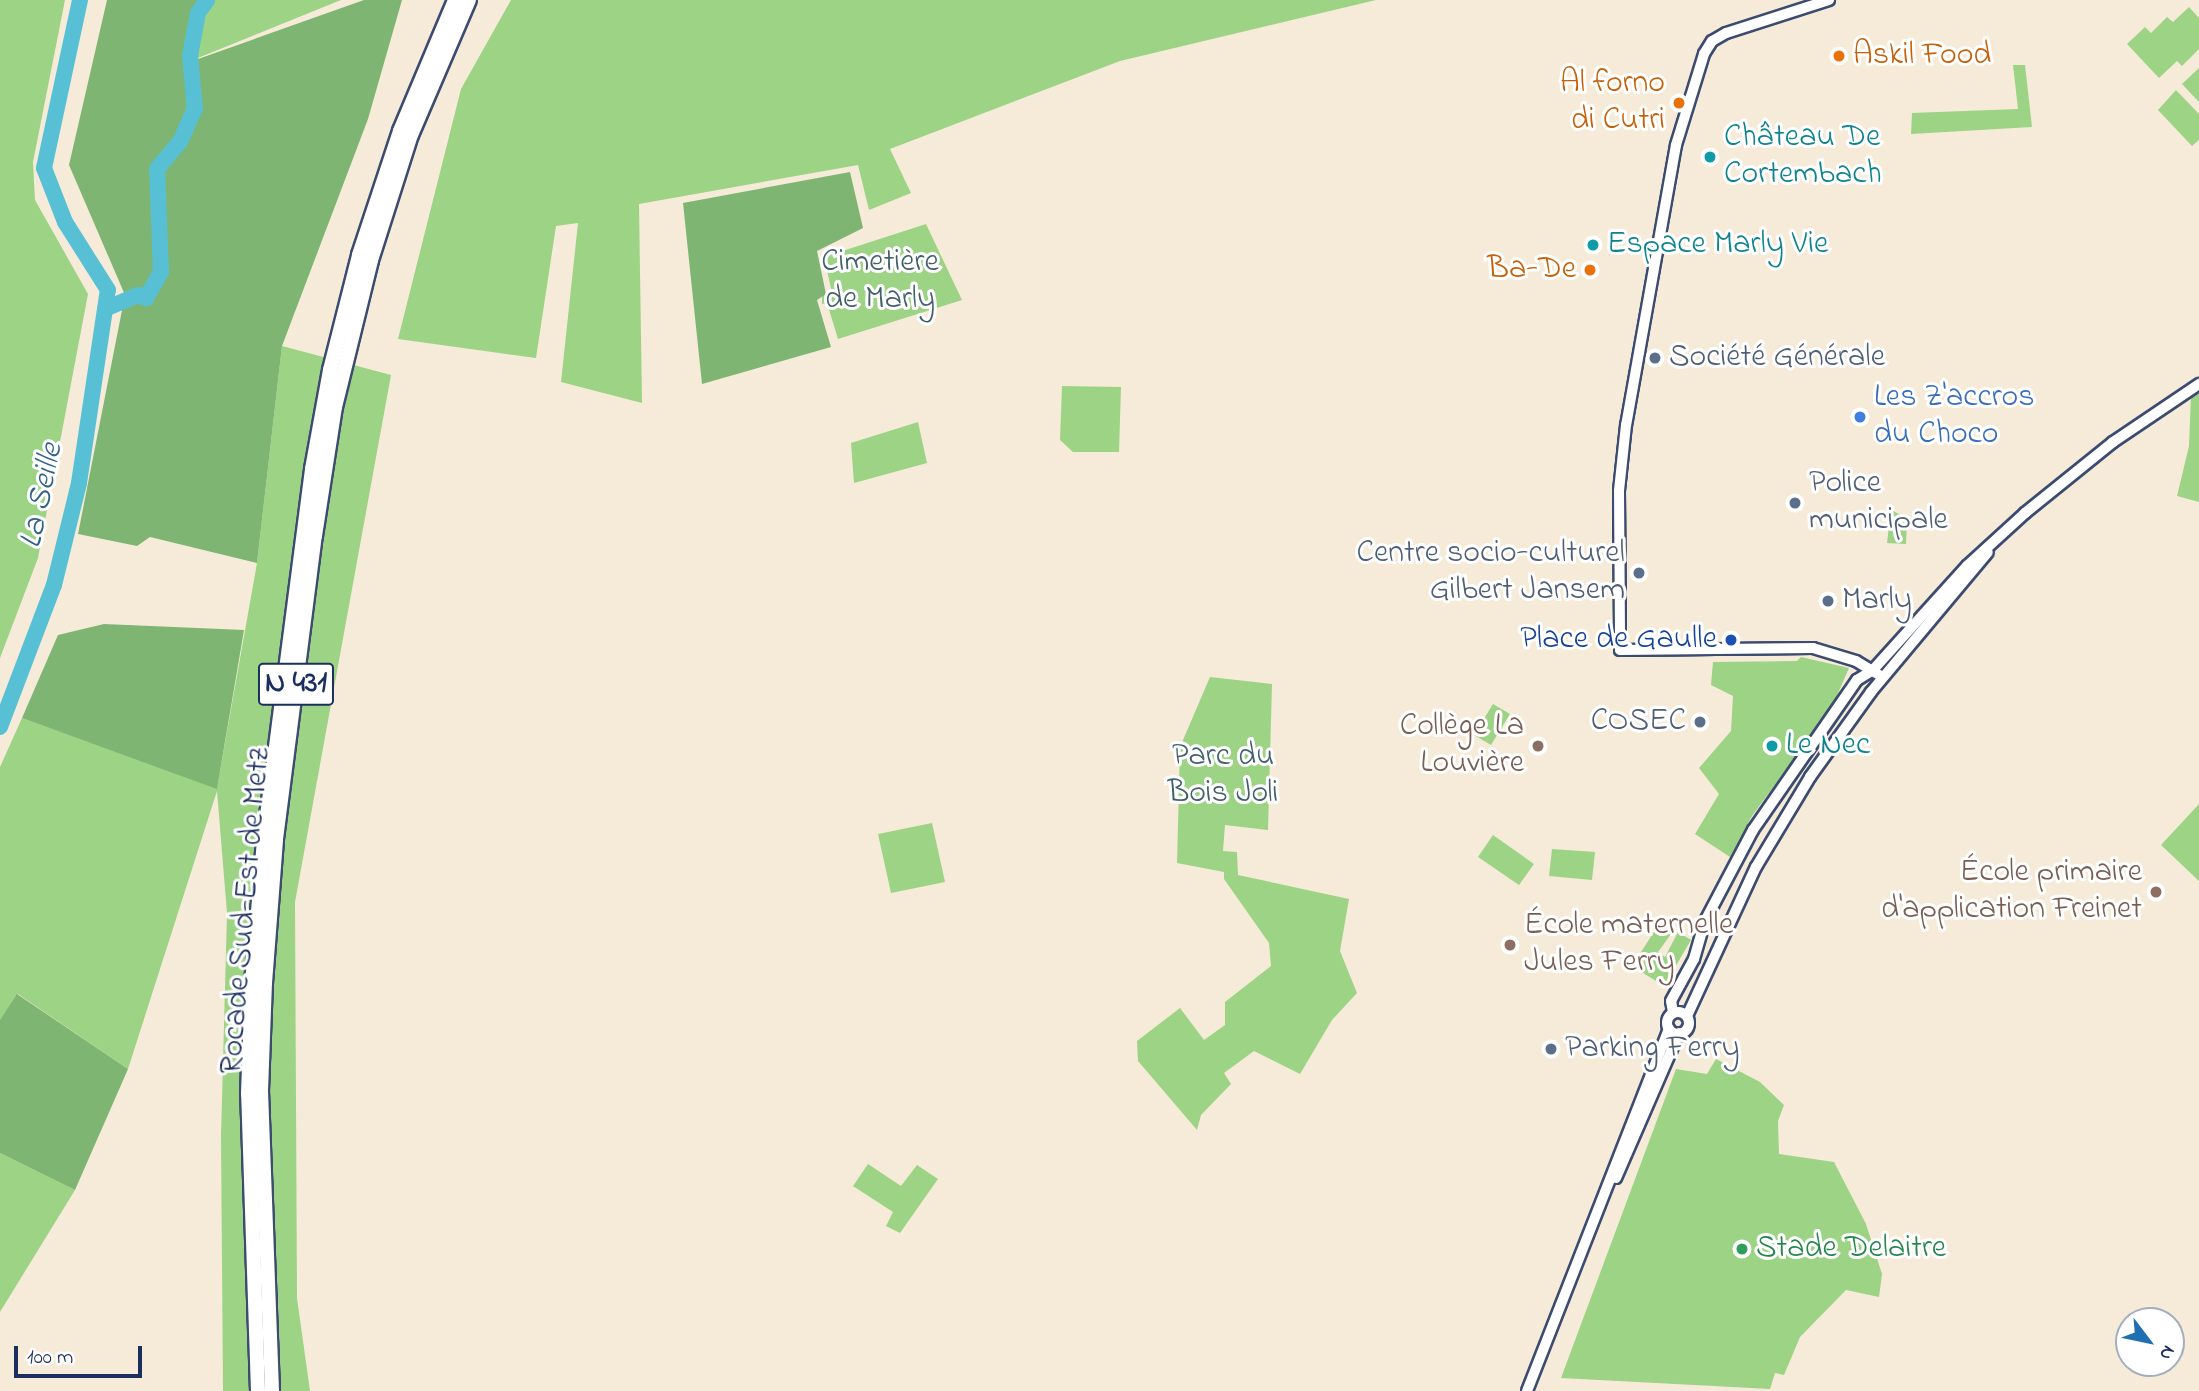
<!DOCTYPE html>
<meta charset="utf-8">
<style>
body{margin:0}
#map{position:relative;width:2199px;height:1391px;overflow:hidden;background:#f5ebd8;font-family:"Indie Flower",sans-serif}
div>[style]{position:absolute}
.green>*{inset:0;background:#9dd384}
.forest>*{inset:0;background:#7eb572}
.river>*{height:16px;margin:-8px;padding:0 8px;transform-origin:8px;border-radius:8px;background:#58c0d5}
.roads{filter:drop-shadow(2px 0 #3c4b70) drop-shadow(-2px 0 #3c4b70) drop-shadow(0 2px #3c4b70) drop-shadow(0 -2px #3c4b70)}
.secondary>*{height:10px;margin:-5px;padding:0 5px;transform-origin:5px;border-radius:5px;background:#fff}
.secondary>.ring{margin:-5px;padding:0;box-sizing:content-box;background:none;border:10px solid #fff;border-radius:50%}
.highway>*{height:14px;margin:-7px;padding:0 7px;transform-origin:7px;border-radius:7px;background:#fff}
.dots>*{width:19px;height:19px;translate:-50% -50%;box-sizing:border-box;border:4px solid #fff;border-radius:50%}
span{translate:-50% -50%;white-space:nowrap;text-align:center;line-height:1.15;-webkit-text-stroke:6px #fff;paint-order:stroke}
.shield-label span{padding:2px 5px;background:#fff;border:2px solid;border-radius:5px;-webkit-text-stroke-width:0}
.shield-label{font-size:30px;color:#1b2f5e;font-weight:700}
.food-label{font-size:32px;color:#c56008}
.left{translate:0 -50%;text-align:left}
.right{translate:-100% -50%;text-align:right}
.culture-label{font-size:32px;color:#0d838f}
.park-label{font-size:32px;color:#426069}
.service-label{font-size:32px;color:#4e5e75}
.shop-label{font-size:32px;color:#366cbe}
.transit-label{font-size:32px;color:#164399}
.education-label{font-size:32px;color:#785e54}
.street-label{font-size:32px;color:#1b2f5e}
.leisure-label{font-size:32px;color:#27864d}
.water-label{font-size:33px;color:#306288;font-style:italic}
.north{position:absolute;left:2115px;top:1307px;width:70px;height:70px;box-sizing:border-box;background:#fff;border:2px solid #a4acbf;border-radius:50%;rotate:122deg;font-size:19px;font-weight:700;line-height:28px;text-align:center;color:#1b2f5e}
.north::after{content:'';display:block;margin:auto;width:24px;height:32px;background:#1f6fb2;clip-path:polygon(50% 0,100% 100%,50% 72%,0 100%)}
.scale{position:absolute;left:14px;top:1346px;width:128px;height:32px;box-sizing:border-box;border:4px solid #1b2f5e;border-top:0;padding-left:9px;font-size:21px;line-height:24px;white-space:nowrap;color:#1b2f5e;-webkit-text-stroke:5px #fff;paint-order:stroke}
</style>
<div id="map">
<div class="green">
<i style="clip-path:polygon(0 0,65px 0,33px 162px,35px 200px,88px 294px,38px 558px,0 658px)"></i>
<i style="clip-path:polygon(210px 0,341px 0,183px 64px)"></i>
<i style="clip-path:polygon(511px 0,1376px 0,1120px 61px,890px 149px,911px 193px,869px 210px,858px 165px,639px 204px,642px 403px,561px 382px,578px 223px,556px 226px,536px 358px,398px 339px,461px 89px)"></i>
<i style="clip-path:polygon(2189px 7px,2199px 18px,2199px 49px,2182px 66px,2177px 61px,2159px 78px,2127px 44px,2145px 27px,2151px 33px,2167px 17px,2173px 22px)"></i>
<i style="clip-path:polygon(2013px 65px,2025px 65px,2032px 127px,1911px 134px,1912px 113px,2018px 109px)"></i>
<i style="clip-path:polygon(2199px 68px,2199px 102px,2182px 84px)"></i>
<i style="clip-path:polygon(2176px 90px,2199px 114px,2199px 140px,2192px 146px,2158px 110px)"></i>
<i style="clip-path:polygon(926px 224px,962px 300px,838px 339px,827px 303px,822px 304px,822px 295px,832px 293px,824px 257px)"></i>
<i style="clip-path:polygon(282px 346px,391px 375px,295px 902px,297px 1298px,310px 1391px,223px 1391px,221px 1137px,227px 913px,217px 791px,128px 1069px,18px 994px,0 1020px,0 767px,22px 718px,217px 788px,257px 563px)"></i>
<i style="clip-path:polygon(1062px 386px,1121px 387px,1119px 452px,1073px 452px,1060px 440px)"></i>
<i style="clip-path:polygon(2199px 394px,2199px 502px,2177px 496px,2189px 446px,2191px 396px)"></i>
<i style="clip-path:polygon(918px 422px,927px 463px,854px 483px,851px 443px)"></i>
<i style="clip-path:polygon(1891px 510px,1907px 518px,1906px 544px,1887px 543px)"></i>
<i style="clip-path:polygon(1801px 657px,1849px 668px,1833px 705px,1752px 816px,1730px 857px,1695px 834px,1719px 794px,1699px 768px,1731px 731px,1733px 696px,1711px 685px,1713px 662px,1797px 661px)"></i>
<i style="clip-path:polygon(1210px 677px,1272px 684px,1268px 830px,1225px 825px,1223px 851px,1237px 852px,1238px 875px,1349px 899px,1340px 951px,1357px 993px,1332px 1020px,1300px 1074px,1254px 1051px,1224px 1073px,1231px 1084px,1201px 1115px,1197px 1130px,1138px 1061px,1137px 1041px,1180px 1008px,1204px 1040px,1225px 1025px,1225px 1002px,1271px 966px,1269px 943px,1224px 879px,1224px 872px,1177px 863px,1180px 747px)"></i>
<i style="clip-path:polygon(1493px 704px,1510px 714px,1491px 745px,1474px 735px)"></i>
<i style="clip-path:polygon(2199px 804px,2199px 881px,2161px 845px)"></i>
<i style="clip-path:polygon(932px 823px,945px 882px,891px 893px,878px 834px)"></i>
<i style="clip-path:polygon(1493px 835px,1534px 864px,1519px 885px,1478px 857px)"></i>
<i style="clip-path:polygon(1552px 849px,1595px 852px,1592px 880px,1549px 876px)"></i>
<i style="clip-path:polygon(1661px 921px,1674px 930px,1658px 952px,1665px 957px,1678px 932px,1691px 940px,1664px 986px,1632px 966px)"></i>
<i style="clip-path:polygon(1716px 1059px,1760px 1082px,1784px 1105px,1778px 1121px,1779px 1154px,1834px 1162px,1866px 1224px,1882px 1274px,1879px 1297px,1846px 1290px,1800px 1337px,1784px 1375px,1775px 1373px,1770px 1389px,1561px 1378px,1676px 1069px,1707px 1074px)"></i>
<i style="clip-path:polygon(0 1153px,75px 1190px,0 1312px)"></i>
<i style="clip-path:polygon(868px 1164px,901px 1186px,917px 1165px,938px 1179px,900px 1233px,886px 1226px,893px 1212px,853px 1186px)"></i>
</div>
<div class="forest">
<i style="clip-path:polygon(107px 0,210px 0,184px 64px,364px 0,402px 0,368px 119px,282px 346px,257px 563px,150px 537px,137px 546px,78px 534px,125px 295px,69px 165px)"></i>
<i style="clip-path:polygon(850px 172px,863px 228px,817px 251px,826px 294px,817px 300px,831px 347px,702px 384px,683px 203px)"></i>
<i style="clip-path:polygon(104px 624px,244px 630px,217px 789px,22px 718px,58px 635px)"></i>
<i style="clip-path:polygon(17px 994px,128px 1069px,75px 1190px,0 1153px,0 1020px)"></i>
</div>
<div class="river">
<i style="left:105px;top:309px;width:36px;rotate:-23deg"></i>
<i style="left:138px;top:295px;width:9px;rotate:21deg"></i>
<i style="left:146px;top:298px;width:30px;rotate:-60deg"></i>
<i style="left:161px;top:272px;width:103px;rotate:-92.2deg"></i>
<i style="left:157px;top:169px;width:35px;rotate:-50deg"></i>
<i style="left:180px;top:142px;width:36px;rotate:-66deg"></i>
<i style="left:195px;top:109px;width:53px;rotate:-95.4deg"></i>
<i style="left:190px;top:56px;width:44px;rotate:-79.5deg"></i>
<i style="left:198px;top:13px;width:16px;rotate:-55deg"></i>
<i style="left:0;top:727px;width:152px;rotate:-69.2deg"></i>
<i style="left:54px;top:585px;width:105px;rotate:-76.2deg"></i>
<i style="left:79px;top:483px;width:195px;rotate:-81.5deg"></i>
<i style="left:108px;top:290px;width:80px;rotate:-122.3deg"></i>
<i style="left:65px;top:222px;width:58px;rotate:-111.3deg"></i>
<i style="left:44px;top:168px;width:172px;rotate:-77.9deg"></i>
</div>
<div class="roads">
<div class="secondary">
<i style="left:1829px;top:0;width:108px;rotate:162.2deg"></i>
<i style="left:1726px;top:33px;width:16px;rotate:150deg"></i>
<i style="left:1712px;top:41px;width:15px;rotate:122deg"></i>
<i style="left:1704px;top:54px;width:95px;rotate:107.1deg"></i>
<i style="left:1676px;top:145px;width:284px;rotate:100.1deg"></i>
<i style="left:1626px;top:425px;width:66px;rotate:96.1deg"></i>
<i style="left:1619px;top:491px;width:159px;rotate:89.6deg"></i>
<i style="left:1620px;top:650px;width:193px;rotate:-0.6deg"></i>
<i style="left:1813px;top:648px;width:45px;rotate:16.8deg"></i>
<i style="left:1856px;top:661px;width:31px;rotate:31deg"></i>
<i class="ring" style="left:1667px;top:1012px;width:12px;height:12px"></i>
<i style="left:1673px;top:1013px;width:12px;rotate:-99deg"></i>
<i style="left:1671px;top:1001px;width:48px;rotate:-61.3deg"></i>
<i style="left:1694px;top:959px;width:40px;rotate:-74deg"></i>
<i style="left:1705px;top:921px;width:103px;rotate:-62.2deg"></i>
<i style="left:1753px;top:830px;width:183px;rotate:-55.3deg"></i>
<i style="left:1857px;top:680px;width:19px;rotate:-32deg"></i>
<i style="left:1873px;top:670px;width:140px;rotate:-47.9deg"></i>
<i style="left:1967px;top:566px;width:79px;rotate:-42.4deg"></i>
<i style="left:2025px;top:513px;width:113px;rotate:-38.9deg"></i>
<i style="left:2113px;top:442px;width:104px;rotate:-34deg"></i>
<i style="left:1687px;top:1016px;width:164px;rotate:-65.2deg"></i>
<i style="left:1756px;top:867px;width:105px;rotate:-59deg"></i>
<i style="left:1810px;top:777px;width:105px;rotate:-54.3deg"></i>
<i style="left:1871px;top:692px;width:182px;rotate:-50.1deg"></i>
<i style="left:1616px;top:1178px;width:158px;rotate:-66.5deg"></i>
<i style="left:1527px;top:1391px;width:389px;rotate:-68.6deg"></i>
</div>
<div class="highway">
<i style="left:258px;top:1391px;width:297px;rotate:-91.9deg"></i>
<i style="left:248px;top:1094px;width:111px;rotate:-87.9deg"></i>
<i style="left:252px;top:983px;width:144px;rotate:-85.2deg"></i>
<i style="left:264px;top:839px;width:373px;rotate:-82.6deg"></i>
<i style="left:312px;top:469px;width:101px;rotate:-79.7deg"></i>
<i style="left:330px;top:370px;width:119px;rotate:-75.8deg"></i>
<i style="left:359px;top:255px;width:131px;rotate:-71.7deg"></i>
<i style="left:400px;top:131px;width:142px;rotate:-67.2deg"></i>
<i style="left:272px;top:1391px;width:300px;rotate:-92.1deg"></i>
<i style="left:261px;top:1091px;width:108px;rotate:-87.9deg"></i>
<i style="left:265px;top:983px;width:144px;rotate:-85.6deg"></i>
<i style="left:276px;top:839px;width:305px;rotate:-82.7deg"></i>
<i style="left:315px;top:536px;width:131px;rotate:-81.2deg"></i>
<i style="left:335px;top:407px;width:151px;rotate:-76.2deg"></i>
<i style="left:371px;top:260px;width:131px;rotate:-72.3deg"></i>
<i style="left:411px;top:135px;width:147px;rotate:-66.8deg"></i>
</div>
</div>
<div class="dots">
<i style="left:1839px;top:56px;background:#e8710a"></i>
<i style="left:1679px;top:103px;background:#e8710a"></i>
<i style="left:1710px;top:157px;background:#0f9aa8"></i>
<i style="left:1593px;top:245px;background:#0f9aa8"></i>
<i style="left:1590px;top:270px;background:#e8710a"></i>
<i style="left:1655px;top:358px;background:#5c6f8a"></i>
<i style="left:1860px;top:417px;background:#3f7fe0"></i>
<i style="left:1795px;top:503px;background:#5c6f8a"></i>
<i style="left:1639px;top:573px;background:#5c6f8a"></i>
<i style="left:1828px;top:601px;background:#5c6f8a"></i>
<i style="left:1731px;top:640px;background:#1a4fb4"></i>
<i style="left:1700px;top:722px;background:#5c6f8a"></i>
<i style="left:1538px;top:746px;background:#8d6e63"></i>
<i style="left:1772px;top:746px;background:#0f9aa8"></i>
<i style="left:2156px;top:892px;background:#8d6e63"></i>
<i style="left:1510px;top:945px;background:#8d6e63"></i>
<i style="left:1551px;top:1049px;background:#5c6f8a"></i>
<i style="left:1742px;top:1249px;background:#2e9e5b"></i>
</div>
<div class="shield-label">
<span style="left:296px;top:684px">N 431</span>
</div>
<div class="food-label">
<span class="left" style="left:1853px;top:56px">Askil Food</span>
<span class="right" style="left:1665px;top:103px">Al forno<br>di Cutri</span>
<span class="right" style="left:1576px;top:270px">Ba-De</span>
</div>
<div class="culture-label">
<span class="left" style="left:1724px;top:157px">Château De<br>Cortembach</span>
<span class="left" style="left:1607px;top:245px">Espace Marly Vie</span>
<span class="left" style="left:1786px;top:746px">Le Nec</span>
</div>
<div class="park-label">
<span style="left:880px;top:282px">Cimetière<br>de Marly</span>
<span style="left:1223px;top:776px">Parc du<br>Bois Joli</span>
</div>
<div class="service-label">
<span class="left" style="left:1669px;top:358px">Société Générale</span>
<span class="left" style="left:1809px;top:503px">Police<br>municipale</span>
<span class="right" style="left:1625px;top:573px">Centre socio-culturel<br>Gilbert Jansem</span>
<span class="left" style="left:1842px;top:601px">Marly</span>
<span class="right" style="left:1686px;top:722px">COSEC</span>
<span class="left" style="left:1565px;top:1049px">Parking Ferry</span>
</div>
<div class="shop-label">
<span class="left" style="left:1874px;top:417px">Les Z'accros<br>du Choco</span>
</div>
<div class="transit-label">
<span class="right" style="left:1717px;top:640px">Place de Gaulle</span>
</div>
<div class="education-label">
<span class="right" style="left:1524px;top:746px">Collège La<br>Louvière</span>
<span class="right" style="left:2142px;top:892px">École primaire<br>d'application Freinet</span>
<span class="left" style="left:1524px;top:945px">École maternelle<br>Jules Ferry</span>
</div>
<div class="street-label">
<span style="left:247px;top:911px;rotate:-85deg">Rocade Sud-Est de Metz</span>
</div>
<div class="leisure-label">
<span class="left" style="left:1756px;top:1249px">Stade Delaitre</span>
</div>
<div class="water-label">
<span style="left:43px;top:496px;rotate:-78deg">La Seille</span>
</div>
<div class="north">N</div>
<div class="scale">100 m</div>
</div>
